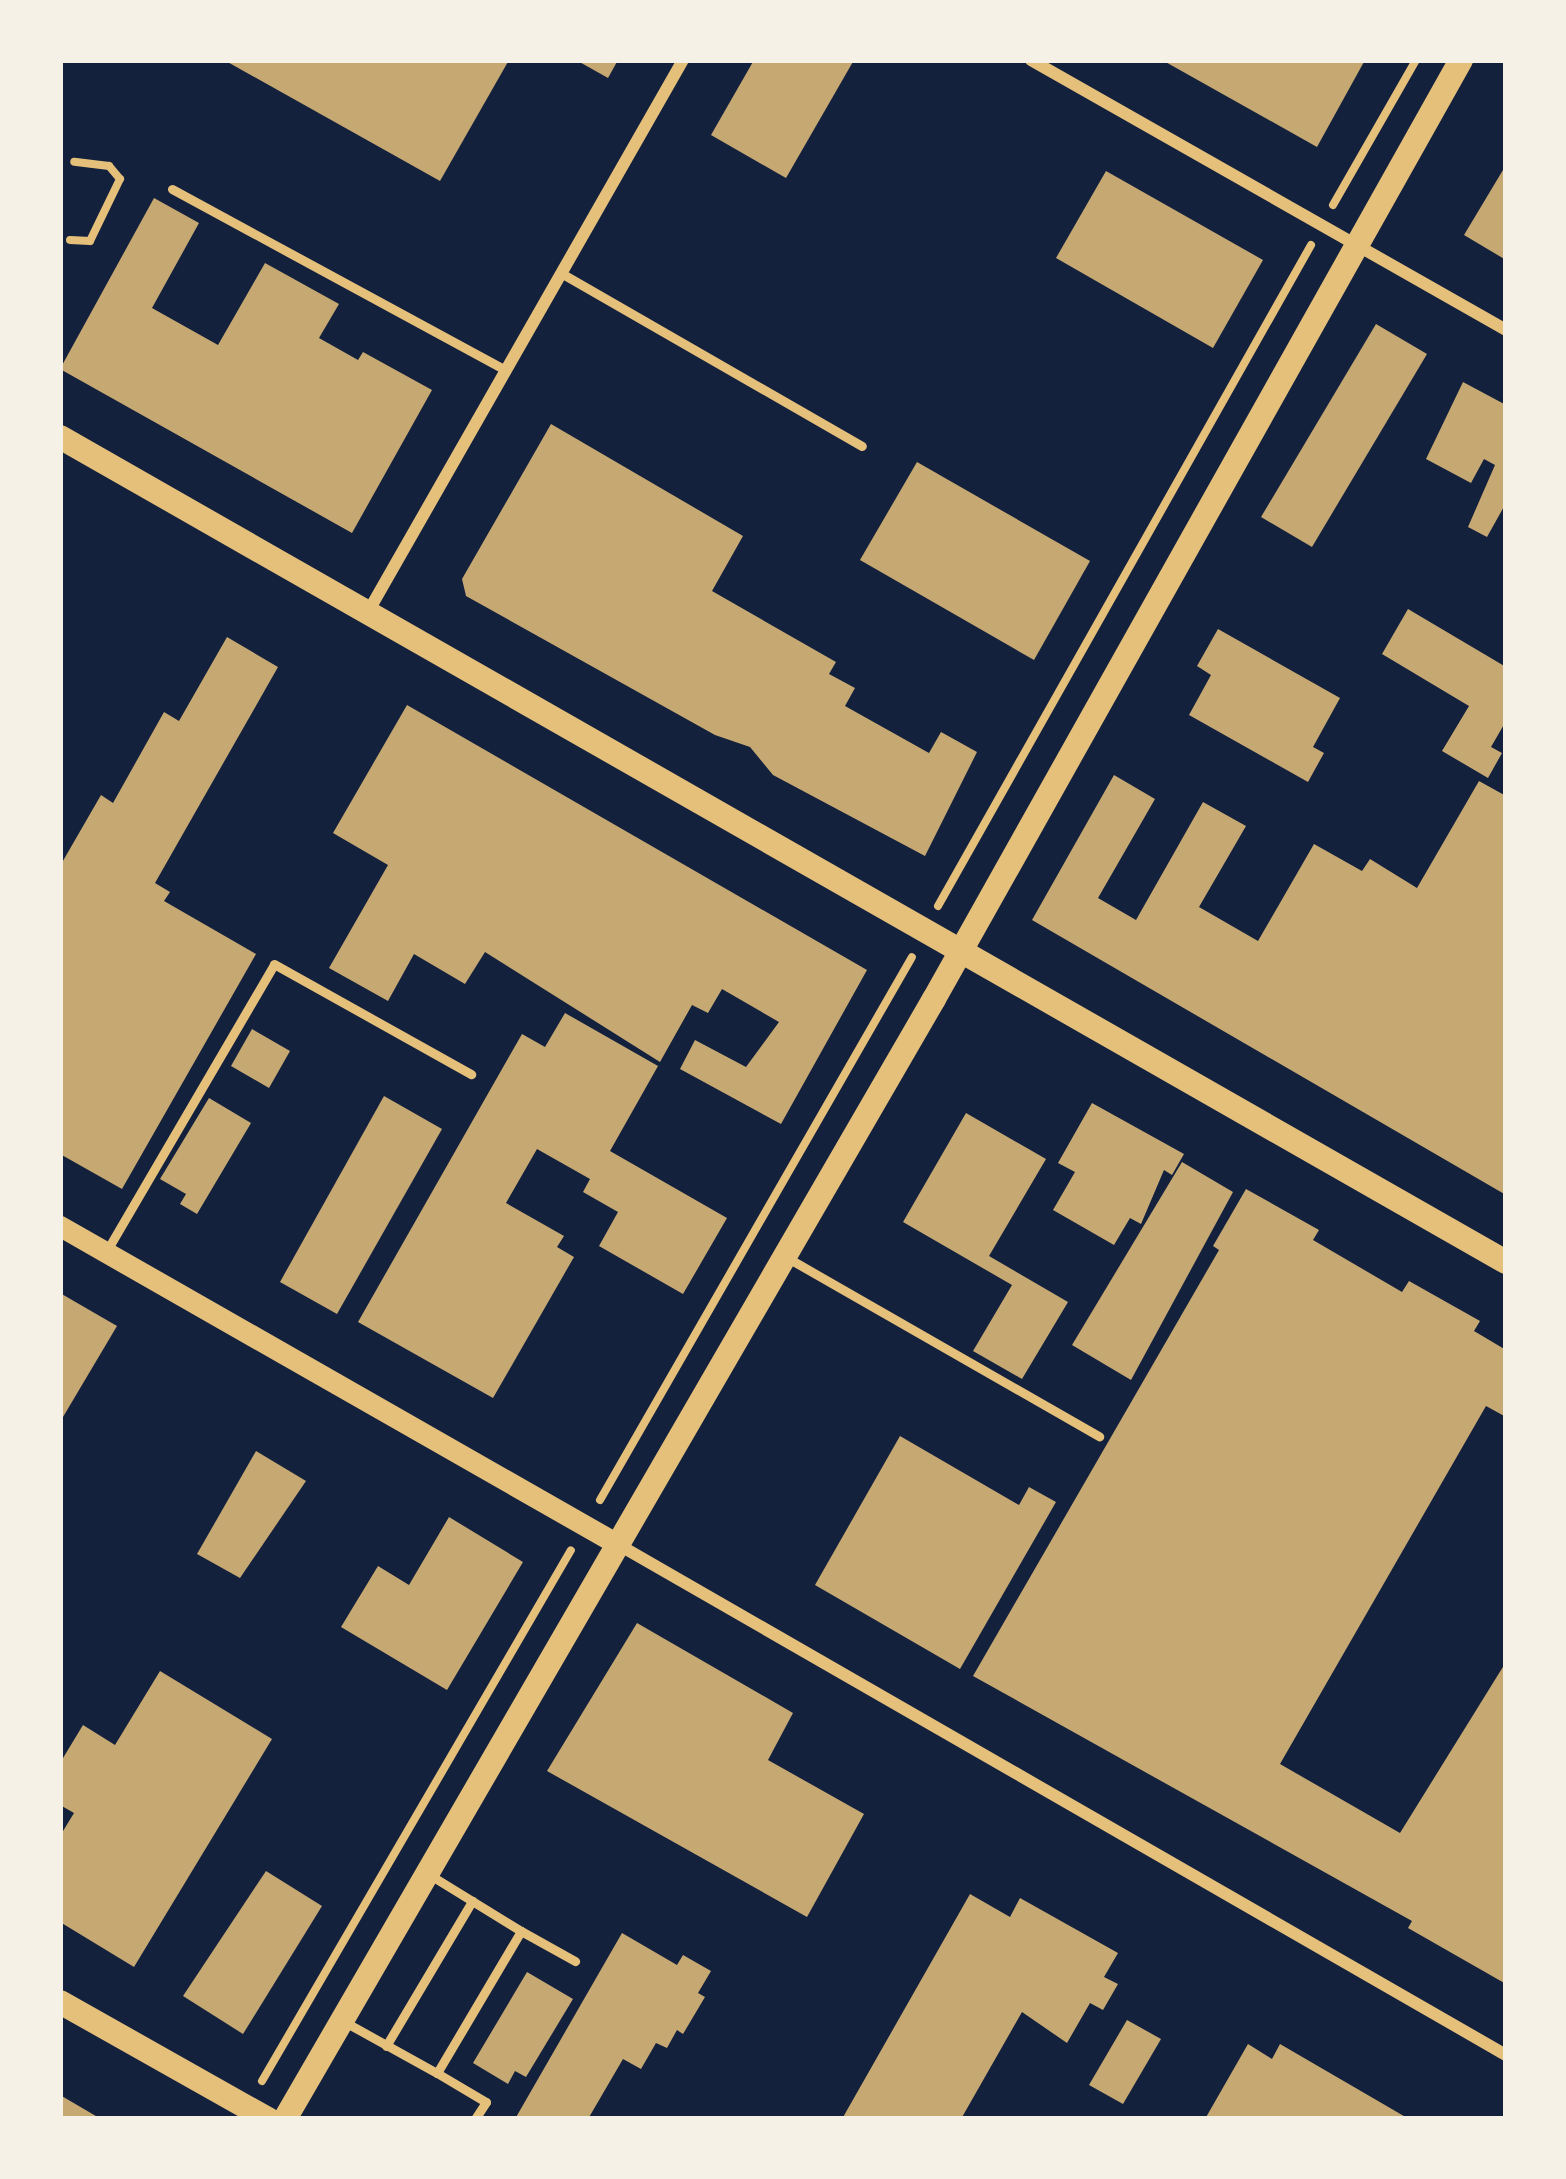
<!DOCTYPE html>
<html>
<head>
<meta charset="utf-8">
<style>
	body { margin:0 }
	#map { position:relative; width:1566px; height:2179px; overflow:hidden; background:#14213d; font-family:"Source Sans 3",sans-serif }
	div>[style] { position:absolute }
	.building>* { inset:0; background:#c6a872 }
	.path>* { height:8px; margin:-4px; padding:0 4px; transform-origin:4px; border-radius:4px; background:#e5c07b }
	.service>* { height:9px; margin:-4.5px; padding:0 4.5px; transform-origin:4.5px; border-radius:4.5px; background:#e5c07b }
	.minor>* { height:12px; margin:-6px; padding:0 6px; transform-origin:6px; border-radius:6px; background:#e5c07b }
	.tertiary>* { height:21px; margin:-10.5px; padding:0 10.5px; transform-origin:10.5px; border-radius:10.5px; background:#e5c07b }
	.secondary>* { height:24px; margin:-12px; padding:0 12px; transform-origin:12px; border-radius:12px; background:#e5c07b }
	span { translate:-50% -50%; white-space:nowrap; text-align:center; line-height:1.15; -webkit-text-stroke:9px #f6f1e7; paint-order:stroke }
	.frame { position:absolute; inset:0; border:63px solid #f6f1e7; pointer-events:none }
</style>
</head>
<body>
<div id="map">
	<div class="building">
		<div style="clip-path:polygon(224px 60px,509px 60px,440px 181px)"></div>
		<div style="clip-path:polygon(576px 60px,618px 60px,608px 78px)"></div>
		<div style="clip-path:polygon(754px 60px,854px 60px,786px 178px,711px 135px)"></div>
		<div style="clip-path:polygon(1162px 60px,1365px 60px,1317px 147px)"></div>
		<div style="clip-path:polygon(1506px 165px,1506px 260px,1464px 235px)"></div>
		<div style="clip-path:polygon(1106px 171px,1263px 260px,1213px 348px,1056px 258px)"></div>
		<div style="clip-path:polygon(154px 198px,199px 223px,152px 308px,218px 345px,265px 263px,339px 304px,319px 338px,358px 360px,363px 352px,432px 390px,352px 533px,60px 369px)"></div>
		<div style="clip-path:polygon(1376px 324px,1427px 354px,1312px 547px,1261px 517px)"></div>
		<div style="clip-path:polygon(1463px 382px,1506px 405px,1506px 503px,1487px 537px,1468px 527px,1495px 465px,1484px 459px,1471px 483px,1426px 459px)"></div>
		<div style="clip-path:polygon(551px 424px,743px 536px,712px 591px,836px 662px,829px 674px,855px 688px,845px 706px,929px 753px,941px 732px,977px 752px,925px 856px,773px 775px,750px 747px,715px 735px,466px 596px,462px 579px)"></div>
		<div style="clip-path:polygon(917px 462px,1090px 561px,1034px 660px,860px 560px)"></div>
		<div style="clip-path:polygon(1408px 609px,1506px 667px,1506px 721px,1491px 747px,1502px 753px,1488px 778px,1442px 751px,1469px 706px,1382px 654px)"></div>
		<div style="clip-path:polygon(1218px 629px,1340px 698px,1313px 747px,1324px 753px,1308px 782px,1189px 715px,1211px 675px,1197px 666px)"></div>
		<div style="clip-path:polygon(227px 637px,278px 667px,155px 883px,170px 892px,164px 901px,256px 954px,122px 1189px,60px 1154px,60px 866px,101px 795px,113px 803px,164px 712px,179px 721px)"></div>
		<div style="clip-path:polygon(407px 705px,867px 970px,781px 1124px,680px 1069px,695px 1040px,746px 1067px,779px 1022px,722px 989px,708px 1013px,692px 1005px,660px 1062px,485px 952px,465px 984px,414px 954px,388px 1001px,329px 968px,388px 865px,333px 833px)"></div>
		<div style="clip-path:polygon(1114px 775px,1155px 799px,1098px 898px,1136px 920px,1203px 802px,1246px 826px,1199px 907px,1258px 941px,1314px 844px,1362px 871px,1370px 859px,1417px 888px,1479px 781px,1506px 796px,1506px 1195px,1032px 920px)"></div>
		<div style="clip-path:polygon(565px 1013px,658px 1066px,610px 1151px,727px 1218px,683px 1294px,599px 1246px,618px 1212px,583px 1192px,590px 1179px,537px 1149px,506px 1203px,564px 1236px,557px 1247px,574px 1257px,493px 1398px,358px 1322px,522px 1034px,545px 1047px)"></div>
		<div style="clip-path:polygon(252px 1029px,290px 1051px,269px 1088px,231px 1066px)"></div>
		<div style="clip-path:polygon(384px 1096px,442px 1129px,337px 1314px,280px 1282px)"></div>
		<div style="clip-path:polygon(209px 1098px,251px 1123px,197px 1214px,180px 1204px,186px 1194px,160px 1179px)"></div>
		<div style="clip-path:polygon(1092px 1103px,1184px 1154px,1172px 1175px,1164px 1170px,1141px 1224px,1130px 1218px,1114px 1245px,1053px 1210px,1075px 1172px,1058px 1163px)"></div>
		<div style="clip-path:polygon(966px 1113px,1046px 1159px,989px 1256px,1068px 1302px,1022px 1379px,973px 1351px,1012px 1285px,903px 1222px)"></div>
		<div style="clip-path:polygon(1182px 1162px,1233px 1192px,1131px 1380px,1072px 1345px)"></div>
		<div style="clip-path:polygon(1246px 1189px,1319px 1230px,1313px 1240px,1402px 1292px,1409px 1281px,1480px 1321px,1474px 1331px,1506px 1350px,1506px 1417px,1486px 1406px,1280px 1764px,1400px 1833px,1506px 1662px,1506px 1984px,1408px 1928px,1412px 1921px,973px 1676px,1219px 1250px,1213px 1246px)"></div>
		<div style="clip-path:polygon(60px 1293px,117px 1326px,60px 1422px)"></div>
		<div style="clip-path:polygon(900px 1436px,1019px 1505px,1029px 1487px,1056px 1502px,960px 1669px,815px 1585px)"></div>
		<div style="clip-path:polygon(256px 1451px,306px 1481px,240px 1578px,197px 1554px)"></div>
		<div style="clip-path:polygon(449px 1517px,523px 1562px,447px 1690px,341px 1627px,378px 1566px,409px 1585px)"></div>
		<div style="clip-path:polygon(637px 1623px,793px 1713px,768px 1760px,864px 1814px,807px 1917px,547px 1771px)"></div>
		<div style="clip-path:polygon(160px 1671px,272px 1739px,134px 1967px,60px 1922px,60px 1836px,74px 1813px,60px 1805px,60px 1763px,83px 1725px,115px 1745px)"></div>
		<div style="clip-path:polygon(266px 1871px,322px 1906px,243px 2034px,183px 1996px)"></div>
		<div style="clip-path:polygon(970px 1894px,1010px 1917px,1020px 1898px,1118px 1953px,1104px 1977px,1118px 1984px,1103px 2010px,1090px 2003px,1067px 2043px,1022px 2012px,961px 2119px,842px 2119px)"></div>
		<div style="clip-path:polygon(622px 1933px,677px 1965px,683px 1955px,711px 1971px,698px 1993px,705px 1997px,683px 2034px,677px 2030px,667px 2048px,656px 2043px,641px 2069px,623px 2059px,588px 2119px,515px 2119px)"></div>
		<div style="clip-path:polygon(527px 1972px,573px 1999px,526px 2077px,515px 2071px,508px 2084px,473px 2063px)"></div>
		<div style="clip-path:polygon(1127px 2020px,1161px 2039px,1123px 2104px,1089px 2085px)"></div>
		<div style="clip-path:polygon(1248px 2044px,1272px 2059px,1280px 2044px,1409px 2119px,1205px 2119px)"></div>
		<div style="clip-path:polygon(60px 2095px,101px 2119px,60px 2119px)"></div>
	</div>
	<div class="path">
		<div style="left:1333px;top:205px;width:167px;rotate:-60.2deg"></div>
		<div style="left:70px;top:240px;width:20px;rotate:3deg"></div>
		<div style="left:90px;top:241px;width:69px;rotate:-64.2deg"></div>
		<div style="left:120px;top:179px;width:17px;rotate:-130deg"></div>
		<div style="left:109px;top:166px;width:35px;rotate:-173deg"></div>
		<div style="left:938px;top:906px;width:759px;rotate:-60.56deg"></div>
		<div style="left:600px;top:1500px;width:626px;rotate:-60.12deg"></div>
		<div style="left:262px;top:2081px;width:614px;rotate:-59.8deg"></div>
	</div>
	<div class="service">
		<div style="left:172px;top:189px;width:380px;rotate:28.5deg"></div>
		<div style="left:561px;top:273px;width:347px;rotate:29.9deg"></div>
		<div style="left:106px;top:1252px;width:333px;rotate:-59.7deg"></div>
		<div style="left:274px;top:964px;width:226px;rotate:29.2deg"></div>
		<div style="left:786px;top:1257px;width:361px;rotate:29.8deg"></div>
		<div style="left:430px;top:1875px;width:107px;rotate:31.6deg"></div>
		<div style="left:521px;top:1931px;width:165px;rotate:120.6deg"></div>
		<div style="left:437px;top:2073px;width:57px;rotate:30.6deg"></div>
		<div style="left:486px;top:2102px;width:20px;rotate:123deg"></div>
		<div style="left:521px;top:1931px;width:62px;rotate:29.1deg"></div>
		<div style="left:343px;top:2021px;width:107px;rotate:29deg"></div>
		<div style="left:386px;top:2046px;width:169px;rotate:-59.3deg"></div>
	</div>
	<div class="minor">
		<div style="left:1031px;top:60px;width:546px;rotate:29.61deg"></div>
		<div style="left:368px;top:612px;width:636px;rotate:-60.29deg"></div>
		<div style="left:619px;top:1545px;width:1023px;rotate:29.9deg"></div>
	</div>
	<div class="tertiary">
		<div style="left:60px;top:1226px;width:644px;rotate:29.71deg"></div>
	</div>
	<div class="secondary">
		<div style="left:60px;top:437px;width:1665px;rotate:29.71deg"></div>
		<div style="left:60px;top:2002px;width:239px;rotate:29.4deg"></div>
		<div style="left:285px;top:2119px;width:1294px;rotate:-59.91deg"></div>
		<div style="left:934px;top:999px;width:1077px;rotate:-60.7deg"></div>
	</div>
	<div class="frame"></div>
</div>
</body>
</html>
